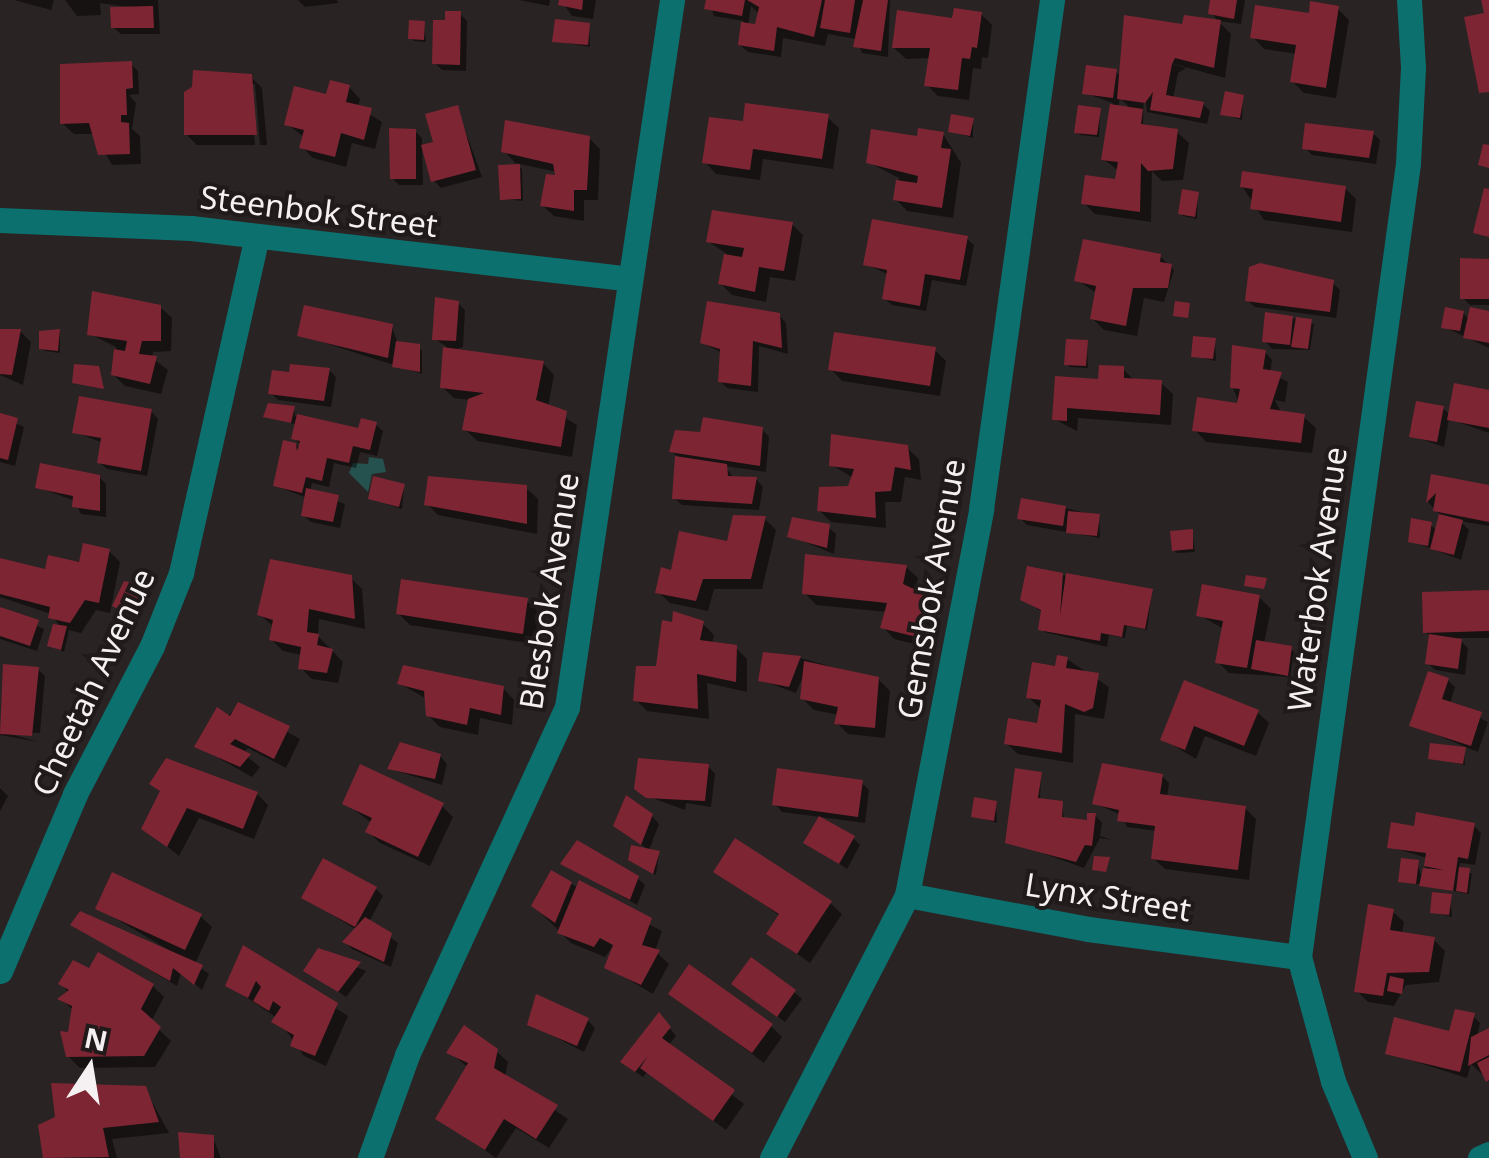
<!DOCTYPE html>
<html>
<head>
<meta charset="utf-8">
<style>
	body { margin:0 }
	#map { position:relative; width:1489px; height:1158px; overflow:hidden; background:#2a2323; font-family:"Noto Sans",sans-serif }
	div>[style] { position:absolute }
	.water>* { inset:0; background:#25514f }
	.shadow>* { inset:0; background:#0007 }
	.building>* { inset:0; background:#7e2533 }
	.minor>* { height:25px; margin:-12.5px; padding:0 12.5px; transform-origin:12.5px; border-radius:12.5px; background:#0c706e }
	span { translate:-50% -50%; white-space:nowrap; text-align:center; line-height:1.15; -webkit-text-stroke:8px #201a1a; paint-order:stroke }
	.street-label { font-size:32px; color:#f5f0f1 }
	.north { position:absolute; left:40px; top:1018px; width:100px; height:100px; -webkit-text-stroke:8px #201a1a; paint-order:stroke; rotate:12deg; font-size:28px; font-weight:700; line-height:40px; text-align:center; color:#f5f0f1 }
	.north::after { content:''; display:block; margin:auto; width:35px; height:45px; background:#f5f0f1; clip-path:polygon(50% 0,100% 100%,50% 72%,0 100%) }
</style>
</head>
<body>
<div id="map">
	<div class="water">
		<div style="clip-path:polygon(369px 457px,383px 459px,386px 472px,372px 474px,368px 492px,349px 473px,353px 463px,368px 464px)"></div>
	</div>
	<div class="shadow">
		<div style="clip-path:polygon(14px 0,54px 0,51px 10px)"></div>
		<div style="clip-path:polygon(65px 0,158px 0,160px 34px,121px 34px,113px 27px,127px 7px,100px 3px,101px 15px,77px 16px)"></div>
		<div style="clip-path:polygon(298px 0,337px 0,338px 3px,305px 7px)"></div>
		<div style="clip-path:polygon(519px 0,550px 0,549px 6px)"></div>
		<div style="clip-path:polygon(561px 0,623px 0,596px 0,593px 19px,572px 16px)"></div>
		<div style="clip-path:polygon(evenodd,709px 0,890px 0,888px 57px,862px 53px,856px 39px,828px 34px,825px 46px,783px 38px,781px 57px,748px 52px,740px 45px,744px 21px,714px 16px,709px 0,751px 6px,760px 15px,757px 27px,748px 25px,751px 6px)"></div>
		<div style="clip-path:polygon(evenodd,1213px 0,1245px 0,1241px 24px,1218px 21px,1231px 34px,1225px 78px,1152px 58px,1186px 68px,1178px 73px,1173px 99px,1203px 104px,1210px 111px,1207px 124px,1147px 112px,1144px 85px,1143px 127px,1177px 132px,1189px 143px,1183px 180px,1162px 181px,1152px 171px,1151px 222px,1095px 214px,1084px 203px,1117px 182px,1119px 171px,1103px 159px,1113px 103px,1085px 93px,1115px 71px,1121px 77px,1184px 27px,1220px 23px,1211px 13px,1213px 0,1120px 98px,1131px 109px,1118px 108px,1120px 98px)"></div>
		<div style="clip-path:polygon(1337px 8px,1349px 20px,1336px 98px,1304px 93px,1293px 82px,1297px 54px,1264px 49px,1253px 37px)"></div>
		<div style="clip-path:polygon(460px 14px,467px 21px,466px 71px,442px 70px,435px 63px,447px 23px)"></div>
		<div style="clip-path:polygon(981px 14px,992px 25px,988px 58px,982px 57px,981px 69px,973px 68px,969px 100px,938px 96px,927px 85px,931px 58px,906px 59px,894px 48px)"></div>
		<div style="clip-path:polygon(424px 24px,426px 42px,414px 41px,411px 38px)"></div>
		<div style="clip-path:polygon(589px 26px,590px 47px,555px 41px)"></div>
		<div style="clip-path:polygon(131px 64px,138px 71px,139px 94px,129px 95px,136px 103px,132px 129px,140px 136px,141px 164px,112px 165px,94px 134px,74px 134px,62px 123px)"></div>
		<div style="clip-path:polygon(251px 77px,262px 88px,267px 145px,260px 145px,255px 84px,250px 84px,255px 145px,197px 145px,186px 134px)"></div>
		<div style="clip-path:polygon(349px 87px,360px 99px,358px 107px,382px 122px,375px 149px,352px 143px,346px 167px,313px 158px,302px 147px,304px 137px,287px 124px)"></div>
		<div style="clip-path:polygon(1243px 97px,1242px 120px,1223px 114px)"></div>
		<div style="clip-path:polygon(457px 108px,482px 177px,441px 188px,434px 181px,436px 144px)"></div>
		<div style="clip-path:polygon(1100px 110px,1099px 137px,1080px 135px,1077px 132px)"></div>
		<div style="clip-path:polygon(827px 117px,839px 128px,833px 169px,763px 159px,760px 180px,716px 174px,705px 162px,745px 124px)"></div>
		<div style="clip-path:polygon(973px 120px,973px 138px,950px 131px)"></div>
		<div style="clip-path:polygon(415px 131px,422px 138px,423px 185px,399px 185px,392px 178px)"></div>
		<div style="clip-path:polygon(1373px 133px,1380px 140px,1376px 164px,1312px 155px,1305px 148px)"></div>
		<div style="clip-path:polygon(943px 134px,961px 163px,953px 218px,907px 211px,896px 199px,899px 178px,868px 162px)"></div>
		<div style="clip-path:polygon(589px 138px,600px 149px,598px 200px,584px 200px,584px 221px,554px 216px,542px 205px,557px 172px,515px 163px,522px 169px,523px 201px,502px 199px,519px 167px,504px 151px)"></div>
		<div style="clip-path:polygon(1242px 186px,1345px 188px,1356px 199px,1352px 232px,1264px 220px)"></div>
		<div style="clip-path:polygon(1198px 195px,1197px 219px,1183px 216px,1180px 213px)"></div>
		<div style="clip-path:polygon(792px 224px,803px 235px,795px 281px,770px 277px,766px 302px,732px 295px,720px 283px,727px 254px,709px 242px)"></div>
		<div style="clip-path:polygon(966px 238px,974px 245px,966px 286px,932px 280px,926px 311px,892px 305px,884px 298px,889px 275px,866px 264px)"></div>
		<div style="clip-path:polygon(1160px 256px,1174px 270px,1164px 302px,1144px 298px,1137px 336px,1104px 330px,1093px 319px,1098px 294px,1077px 280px)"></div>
		<div style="clip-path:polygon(1489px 261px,1489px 305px,1470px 305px,1463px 298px)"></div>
		<div style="clip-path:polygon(1252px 269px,1291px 270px,1299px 278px,1333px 283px,1340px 290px,1336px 318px,1255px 307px,1247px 300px)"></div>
		<div style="clip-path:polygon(458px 303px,465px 310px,463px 347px,451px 351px,543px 363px,554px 375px,548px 407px,577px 425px,572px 457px,477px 441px,465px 429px,470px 400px,454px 398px,442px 387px,446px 346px,434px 339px)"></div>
		<div style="clip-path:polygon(160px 307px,172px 318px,171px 351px,153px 352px,152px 358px,168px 370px,161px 394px,125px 386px,113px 374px,116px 347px,90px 334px)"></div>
		<div style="clip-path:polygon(1463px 313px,1470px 320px,1489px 314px,1489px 348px,1444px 327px)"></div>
		<div style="clip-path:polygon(779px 315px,786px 323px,788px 354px,759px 346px,758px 392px,727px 388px,720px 381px,722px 353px,703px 343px)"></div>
		<div style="clip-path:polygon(1292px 318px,1314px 324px,1310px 350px,1272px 349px,1265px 341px)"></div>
		<div style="clip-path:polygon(392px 327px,398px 344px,422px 350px,422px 374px,300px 335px)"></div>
		<div style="clip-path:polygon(20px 331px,31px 342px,23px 385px,0 375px,0 332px)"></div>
		<div style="clip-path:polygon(60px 331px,60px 353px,45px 351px,42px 348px)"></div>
		<div style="clip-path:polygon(1215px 341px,1216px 361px,1193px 356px)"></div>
		<div style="clip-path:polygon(1087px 343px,1088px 368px,1070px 367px,1067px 364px)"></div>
		<div style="clip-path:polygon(934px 349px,946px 361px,940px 396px,842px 381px,831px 369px)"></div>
		<div style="clip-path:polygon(1265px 352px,1272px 360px,1270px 373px,1288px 382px,1285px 402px,1275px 400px,1282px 414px,1304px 417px,1316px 428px,1312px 453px,1206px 442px,1195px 430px,1240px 406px,1233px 388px)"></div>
		<div style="clip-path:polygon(1123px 369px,1135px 381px,1161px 383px,1173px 394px,1171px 425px,1078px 418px,1077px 431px,1054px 419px,1057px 379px,1101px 382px)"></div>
		<div style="clip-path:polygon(329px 370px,336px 377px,331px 407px,278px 400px,271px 393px)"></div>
		<div style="clip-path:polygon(1489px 393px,1489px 433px,1449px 419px,1444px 447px,1412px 436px,1443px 408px,1450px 415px)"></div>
		<div style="clip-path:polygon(294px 408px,295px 416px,360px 431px,375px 424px,383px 431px,377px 456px,360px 452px,356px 468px,334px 463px,329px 487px,312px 483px,310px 492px,345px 504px,340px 528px,311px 522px,303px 515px,307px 498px,276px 486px,285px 443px,303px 447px,294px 438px,297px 425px,266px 416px)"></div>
		<div style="clip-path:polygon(151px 411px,158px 419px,147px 476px,107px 469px,99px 462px,103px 443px,75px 432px)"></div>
		<div style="clip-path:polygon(0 416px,24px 427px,15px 466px,0 462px)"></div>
		<div style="clip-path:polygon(762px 429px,769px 437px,766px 472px,725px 466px,734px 479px,756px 479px,763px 487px,759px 510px,682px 505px,674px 498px,678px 457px,672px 452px,702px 435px)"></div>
		<div style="clip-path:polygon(907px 448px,919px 459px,921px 480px,905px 477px,901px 502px,885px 502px,886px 528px,831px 522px,819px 510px,850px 489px,853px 478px,832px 465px)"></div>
		<div style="clip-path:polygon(99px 477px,106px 484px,106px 517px,81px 514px,75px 501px,37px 487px)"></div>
		<div style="clip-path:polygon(1433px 477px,1489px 487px,1489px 526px,1460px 521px,1469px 530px,1461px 560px,1411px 541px,1430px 524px,1437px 531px,1441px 516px,1428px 502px)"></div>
		<div style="clip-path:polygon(404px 486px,402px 509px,370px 498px)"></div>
		<div style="clip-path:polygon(526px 488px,538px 499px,537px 534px,438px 515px,427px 504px)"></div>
		<div style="clip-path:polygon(1065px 508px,1099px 516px,1100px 538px,1027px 525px,1020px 518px)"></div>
		<div style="clip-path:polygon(765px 519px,776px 530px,762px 589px,714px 589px,708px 611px,670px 603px,658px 592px,673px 574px)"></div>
		<div style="clip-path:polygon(828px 527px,836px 534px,834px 554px,790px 536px)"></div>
		<div style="clip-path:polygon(1192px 531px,1195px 552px,1177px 553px,1174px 550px)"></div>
		<div style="clip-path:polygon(109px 551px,120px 562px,110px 613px,96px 610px,81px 633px,69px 630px,64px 652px,50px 645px,61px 628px,51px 614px,0 597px,0 566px,46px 572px)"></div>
		<div style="clip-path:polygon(906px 567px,918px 578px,915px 592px,935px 608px,931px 648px,894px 639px,883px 627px,887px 612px,816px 605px,805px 593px)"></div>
		<div style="clip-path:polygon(1062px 575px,1152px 591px,1147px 630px,1127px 626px,1125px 638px,1109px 635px,1107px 647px,1044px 632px,1044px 613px,1023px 600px)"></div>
		<div style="clip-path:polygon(350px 577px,362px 589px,365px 629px,319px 619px,318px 636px,343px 662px,338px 683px,312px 679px,301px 668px,302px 655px,283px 651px,272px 640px,274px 627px,260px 615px)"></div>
		<div style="clip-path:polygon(146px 588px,139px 618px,118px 608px)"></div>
		<div style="clip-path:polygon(1489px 593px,1489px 638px,1458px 638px,1468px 648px,1465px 675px,1435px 670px,1428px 663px,1431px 638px,1426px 632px)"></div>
		<div style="clip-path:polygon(1259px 597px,1271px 609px,1264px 644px,1294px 651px,1290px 677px,1229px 673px,1218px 662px,1224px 629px,1199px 615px)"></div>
		<div style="clip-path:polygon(527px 601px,539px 612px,534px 644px,410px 625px,398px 613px)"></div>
		<div style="clip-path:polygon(0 610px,44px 629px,37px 651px,0 639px)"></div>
		<div style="clip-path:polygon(703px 624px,714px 635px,712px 644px,736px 648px,747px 659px,747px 692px,707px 683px,709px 719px,647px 711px,636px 700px)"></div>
		<div style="clip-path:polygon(800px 658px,878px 679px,890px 691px,885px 738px,848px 734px,837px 723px,839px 715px,814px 710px,802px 698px,803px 676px,796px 693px,760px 680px)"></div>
		<div style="clip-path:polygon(1067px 659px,1109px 687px,1104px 719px,1075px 714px,1073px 763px,1018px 754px,1006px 743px,1039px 726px,1040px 708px,1028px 697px)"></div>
		<div style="clip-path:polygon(6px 667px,38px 669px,45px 676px,40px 733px,3px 732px,39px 742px,0 735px)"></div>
		<div style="clip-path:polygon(1448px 680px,1455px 687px,1450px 704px,1488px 722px,1478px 752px,1412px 725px)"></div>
		<div style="clip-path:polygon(1185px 683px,1257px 712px,1269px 723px,1256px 756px,1205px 736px,1196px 759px,1163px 739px)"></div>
		<div style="clip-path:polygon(400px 684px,503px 688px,514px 700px,512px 725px,480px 718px,478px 735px,440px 727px,428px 715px,427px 699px)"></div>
		<div style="clip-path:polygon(239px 705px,300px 739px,286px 768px,248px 748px,243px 753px,260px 767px,252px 777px,197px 746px)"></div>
		<div style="clip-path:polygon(1464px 749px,1465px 765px,1431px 758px)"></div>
		<div style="clip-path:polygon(440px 756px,447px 764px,442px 785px,390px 769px)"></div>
		<div style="clip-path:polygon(708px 766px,715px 774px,711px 807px,686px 803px,685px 810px,644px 795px)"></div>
		<div style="clip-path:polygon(1041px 775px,1040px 801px,1062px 803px,1064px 820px,1089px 823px,1095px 815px,1102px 823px,1100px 836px,1112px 840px,1100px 838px,1084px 868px,1008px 841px)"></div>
		<div style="clip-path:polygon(1162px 776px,1169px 783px,1167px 797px,1245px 808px,1256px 819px,1249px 880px,1165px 869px,1153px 858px,1157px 831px,1127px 827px,1121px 815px,1094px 803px)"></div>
		<div style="clip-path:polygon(862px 783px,869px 790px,865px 823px,782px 812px,775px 804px)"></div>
		<div style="clip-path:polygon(152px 784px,257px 794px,268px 805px,254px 839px,199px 818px,179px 856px,144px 828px,162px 793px)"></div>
		<div style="clip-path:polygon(0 788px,8px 796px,0 811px)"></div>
		<div style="clip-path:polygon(345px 803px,442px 806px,453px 817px,430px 866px,380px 843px,368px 832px,372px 823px)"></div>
		<div style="clip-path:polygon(996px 803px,997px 823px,974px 816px)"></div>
		<div style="clip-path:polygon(652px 816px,659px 824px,649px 850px,624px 833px)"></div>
		<div style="clip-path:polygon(1474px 826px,1481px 833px,1475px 865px,1460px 863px,1458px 875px,1472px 873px,1469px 894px,1401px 881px,1417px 862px,1423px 881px,1427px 858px,1390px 847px,1417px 829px)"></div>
		<div style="clip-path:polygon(853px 838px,860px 845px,847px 869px,806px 842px)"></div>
		<div style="clip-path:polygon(659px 853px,656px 875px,634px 862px)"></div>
		<div style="clip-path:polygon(563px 863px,637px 878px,645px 885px,637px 905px)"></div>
		<div style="clip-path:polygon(716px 871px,830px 903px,842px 914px,810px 963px,769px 934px,780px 916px)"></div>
		<div style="clip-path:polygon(571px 884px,662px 931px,655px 951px,669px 964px,653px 994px,607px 967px,613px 946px,605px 957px,571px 943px,534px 906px)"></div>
		<div style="clip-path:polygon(376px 889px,383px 896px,369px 922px,398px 943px,391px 967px,352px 949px,345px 942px,357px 930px,304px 898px)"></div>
		<div style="clip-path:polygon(1450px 897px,1452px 917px,1432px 912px)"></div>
		<div style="clip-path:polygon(98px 908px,200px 916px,212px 927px,195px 964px,209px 974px,202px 990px,181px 973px,177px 986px,73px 925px,187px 961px)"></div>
		<div style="clip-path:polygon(1392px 911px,1404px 922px,1402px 934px,1433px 939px,1445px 951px,1439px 982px,1406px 985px,1394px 1006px,1368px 1002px,1357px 991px)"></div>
		<div style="clip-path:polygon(244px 949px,348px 1016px,326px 1066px,304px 1056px,277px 1018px,228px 985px)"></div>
		<div style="clip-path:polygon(319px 951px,366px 971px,346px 997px,306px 970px)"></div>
		<div style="clip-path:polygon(90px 971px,153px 986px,164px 997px,151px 1022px,171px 1041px,155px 1067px,80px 1068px,68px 1056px,72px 1009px,61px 999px,69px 993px,61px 984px)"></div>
		<div style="clip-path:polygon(742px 991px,794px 992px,802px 999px,785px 1022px)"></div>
		<div style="clip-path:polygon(671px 993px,771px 1026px,782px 1037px,764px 1063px)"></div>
		<div style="clip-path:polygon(1473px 1016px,1480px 1023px,1477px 1037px,1489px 1030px,1489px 1081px,1471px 1064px,1467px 1078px,1388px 1053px,1451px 1034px)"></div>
		<div style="clip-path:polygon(588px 1021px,595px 1028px,584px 1052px,530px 1024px)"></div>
		<div style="clip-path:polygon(666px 1023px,676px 1036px,668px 1046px,744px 1104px,726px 1130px,647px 1072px,643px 1077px,631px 1069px)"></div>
		<div style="clip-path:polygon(496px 1051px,508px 1062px,505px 1077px,568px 1119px,549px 1148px,516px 1128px,496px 1158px,439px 1118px,469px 1068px,449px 1052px)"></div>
		<div style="clip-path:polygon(145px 1089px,169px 1133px,112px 1139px,117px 1158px,45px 1158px)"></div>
		<div style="clip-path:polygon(213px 1138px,221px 1158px,183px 1158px)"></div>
	</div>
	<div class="building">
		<div style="clip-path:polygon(559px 0,583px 0,582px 10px,558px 5px)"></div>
		<div style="clip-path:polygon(706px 0,745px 0,742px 16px,704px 9px)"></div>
		<div style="clip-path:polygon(747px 0,822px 0,814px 37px,777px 27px,774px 51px,738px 45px,741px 22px,755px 24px,759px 7px)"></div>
		<div style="clip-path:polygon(825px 0,855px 0,850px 33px,820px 28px)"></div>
		<div style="clip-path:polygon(863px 0,888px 0,881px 51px,853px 47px)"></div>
		<div style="clip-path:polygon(1210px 0,1237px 0,1234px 19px,1208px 14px)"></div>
		<div style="clip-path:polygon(1481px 0,1489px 0,1489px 92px,1479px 93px,1464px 17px,1484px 13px)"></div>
		<div style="clip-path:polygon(1310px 1px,1339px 6px,1326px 88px,1290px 82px,1296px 45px,1250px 38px,1255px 5px,1309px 13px)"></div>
		<div style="clip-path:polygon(153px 6px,154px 28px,111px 28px,110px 7px)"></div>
		<div style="clip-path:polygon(954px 8px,982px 12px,977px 48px,972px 47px,970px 59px,962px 58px,958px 90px,924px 86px,930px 48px,892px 48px,897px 10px,952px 18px)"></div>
		<div style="clip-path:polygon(445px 11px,461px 11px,460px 65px,432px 64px,433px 20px,445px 20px)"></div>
		<div style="clip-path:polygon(1124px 15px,1182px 24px,1184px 15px,1221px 20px,1214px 68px,1175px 58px,1172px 64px,1166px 95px,1204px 102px,1200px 118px,1150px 110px,1153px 92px,1145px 103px,1117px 99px)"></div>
		<div style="clip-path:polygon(555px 19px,590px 23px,588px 45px,552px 42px)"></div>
		<div style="clip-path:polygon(409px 20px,425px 21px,424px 40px,408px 39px)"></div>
		<div style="clip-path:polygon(132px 61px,133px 88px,126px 89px,127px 115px,121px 115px,121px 122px,129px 123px,130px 154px,98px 155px,89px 123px,60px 124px,60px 64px)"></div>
		<div style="clip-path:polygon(1086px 65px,1117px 69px,1113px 98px,1082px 94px)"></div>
		<div style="clip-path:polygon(193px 70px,252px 74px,257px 135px,184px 135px,184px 92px,192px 87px)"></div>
		<div style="clip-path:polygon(330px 80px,350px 85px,346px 102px,372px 108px,364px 140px,341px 133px,335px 157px,299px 148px,304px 130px,284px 125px,294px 86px,326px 94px)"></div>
		<div style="clip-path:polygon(1225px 91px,1244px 95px,1240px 118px,1220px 115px)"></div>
		<div style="clip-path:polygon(745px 103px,829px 114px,822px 159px,753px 149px,750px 170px,702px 163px,709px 117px,743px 121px)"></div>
		<div style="clip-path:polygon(1110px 104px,1143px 109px,1141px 124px,1178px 129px,1173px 169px,1148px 171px,1141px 163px,1140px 212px,1081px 204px,1085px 175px,1115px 179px,1118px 162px,1101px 160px)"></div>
		<div style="clip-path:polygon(458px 105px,476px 170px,431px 182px,421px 145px,433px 142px,425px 114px)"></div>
		<div style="clip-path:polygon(1078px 105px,1101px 108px,1097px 135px,1074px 133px)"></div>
		<div style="clip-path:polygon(951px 114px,974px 118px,970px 136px,948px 132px)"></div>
		<div style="clip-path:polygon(505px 120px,590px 136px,587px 190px,574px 190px,574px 211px,540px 206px,546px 174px,555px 175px,553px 164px,501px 152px)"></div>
		<div style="clip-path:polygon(1305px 123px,1374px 131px,1369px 158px,1302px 149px)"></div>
		<div style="clip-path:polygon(389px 128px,416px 129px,416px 179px,390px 179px)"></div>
		<div style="clip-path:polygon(918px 128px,944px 132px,941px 148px,951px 149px,942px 208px,893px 200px,896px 180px,917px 183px,918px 176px,866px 163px,871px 129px,917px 136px)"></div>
		<div style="clip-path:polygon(1483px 144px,1489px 145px,1489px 168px,1478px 165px)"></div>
		<div style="clip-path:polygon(520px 164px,521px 199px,500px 200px,498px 165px)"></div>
		<div style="clip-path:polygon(1242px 171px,1346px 186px,1341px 222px,1250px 209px,1253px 189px,1240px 187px)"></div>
		<div style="clip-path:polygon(1484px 188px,1489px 189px,1489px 237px,1473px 233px)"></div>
		<div style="clip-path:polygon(1182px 189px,1199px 192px,1195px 217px,1178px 214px)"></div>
		<div style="clip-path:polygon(712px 210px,793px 222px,784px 271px,759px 267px,755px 292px,718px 284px,724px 254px,742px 257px,744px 248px,706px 242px)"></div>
		<div style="clip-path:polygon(872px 219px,968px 236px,960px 280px,925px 274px,920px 306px,882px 299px,887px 270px,863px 265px)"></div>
		<div style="clip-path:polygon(1083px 239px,1161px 254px,1160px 262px,1172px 264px,1168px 288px,1133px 288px,1126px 326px,1090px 319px,1096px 286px,1074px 281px)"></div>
		<div style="clip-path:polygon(1460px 258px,1489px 259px,1489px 299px,1460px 299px)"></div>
		<div style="clip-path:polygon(1260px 263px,1334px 280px,1330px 312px,1245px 301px,1249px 267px)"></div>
		<div style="clip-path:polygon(92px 291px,161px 305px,161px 341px,142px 341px,139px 354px,157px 356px,150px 384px,111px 375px,114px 349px,125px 351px,127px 341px,87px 335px)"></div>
		<div style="clip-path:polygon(435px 297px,459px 301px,456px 341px,432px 340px)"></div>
		<div style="clip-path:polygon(707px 301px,780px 313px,782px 348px,753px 341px,751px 386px,718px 382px,720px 349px,700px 343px)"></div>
		<div style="clip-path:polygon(1175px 301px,1190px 303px,1188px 318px,1173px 316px)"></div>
		<div style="clip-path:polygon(304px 305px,393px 324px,388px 358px,297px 336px)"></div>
		<div style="clip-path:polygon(1445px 307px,1464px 311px,1460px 331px,1441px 328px)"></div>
		<div style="clip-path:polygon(1470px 307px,1489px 311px,1489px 343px,1463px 338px)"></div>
		<div style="clip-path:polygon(1265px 312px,1293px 316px,1290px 345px,1262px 342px)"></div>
		<div style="clip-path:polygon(1296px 317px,1312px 319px,1308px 349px,1291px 347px)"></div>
		<div style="clip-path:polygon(0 329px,21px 329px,12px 375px,0 374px)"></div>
		<div style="clip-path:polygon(60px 329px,58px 351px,39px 349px,39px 331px)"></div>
		<div style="clip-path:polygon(834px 332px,936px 347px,930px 386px,828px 370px)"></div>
		<div style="clip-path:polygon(1193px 336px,1216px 338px,1213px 359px,1191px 357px)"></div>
		<div style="clip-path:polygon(1066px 339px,1088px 340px,1086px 366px,1064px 365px)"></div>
		<div style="clip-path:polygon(396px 341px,420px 344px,420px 372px,392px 367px)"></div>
		<div style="clip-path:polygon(1232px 345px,1266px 350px,1263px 369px,1282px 372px,1270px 409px,1305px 414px,1301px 443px,1192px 431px,1197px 397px,1237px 403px,1240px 389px,1230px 388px)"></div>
		<div style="clip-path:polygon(443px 347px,544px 361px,536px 400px,567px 411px,561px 447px,462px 430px,468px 399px,484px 393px,440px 388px)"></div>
		<div style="clip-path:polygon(74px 364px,99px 366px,104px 389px,72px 383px)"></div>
		<div style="clip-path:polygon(290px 364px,330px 368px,324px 401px,268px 394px,272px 370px,289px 372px)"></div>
		<div style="clip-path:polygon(1099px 365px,1124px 366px,1124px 378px,1162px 380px,1160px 415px,1067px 408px,1067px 421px,1052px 420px,1055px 376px,1098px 379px)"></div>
		<div style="clip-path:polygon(1454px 383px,1489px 390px,1489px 428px,1447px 420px)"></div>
		<div style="clip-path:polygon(79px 396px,152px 409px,141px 471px,97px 463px,101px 438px,72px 433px)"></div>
		<div style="clip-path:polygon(1416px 401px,1444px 406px,1437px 442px,1409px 437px)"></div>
		<div style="clip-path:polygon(268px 403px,295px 406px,291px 423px,263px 417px)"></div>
		<div style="clip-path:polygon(0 413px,18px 418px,8px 460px,0 458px)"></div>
		<div style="clip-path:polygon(297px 414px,358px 428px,361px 418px,377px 422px,370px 450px,353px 446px,349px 463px,327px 458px,322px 481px,306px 477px,302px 493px,273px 486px,283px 440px,296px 443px,297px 451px,300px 441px,291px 439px)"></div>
		<div style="clip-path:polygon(703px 417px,763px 427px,760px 466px,669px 452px,675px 430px,700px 432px)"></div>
		<div style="clip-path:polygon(831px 434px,908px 445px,911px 470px,895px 467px,891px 491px,875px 492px,876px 518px,817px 511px,819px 487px,848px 486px,854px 469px,829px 466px)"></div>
		<div style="clip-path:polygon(675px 456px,727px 464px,728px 476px,757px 477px,752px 504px,672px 499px)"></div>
		<div style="clip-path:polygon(40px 463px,100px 475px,100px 511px,72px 507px,73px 496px,35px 488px)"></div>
		<div style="clip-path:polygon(1431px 474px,1489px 485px,1489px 522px,1433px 511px,1436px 493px,1426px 503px)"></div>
		<div style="clip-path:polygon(373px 476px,405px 484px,399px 507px,368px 499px)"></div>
		<div style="clip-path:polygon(428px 476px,527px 485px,527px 524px,424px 505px)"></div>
		<div style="clip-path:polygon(306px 488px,339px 495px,333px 522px,301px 516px)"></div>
		<div style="clip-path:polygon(1021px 498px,1066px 506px,1063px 526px,1017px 519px)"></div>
		<div style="clip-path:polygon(1068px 511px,1100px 514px,1097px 536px,1066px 533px)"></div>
		<div style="clip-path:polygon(1439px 514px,1463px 520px,1454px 555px,1430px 549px)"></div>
		<div style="clip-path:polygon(733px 515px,766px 516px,751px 579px,703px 579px,696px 601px,655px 593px,661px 567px,671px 570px,679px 531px,727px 541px)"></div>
		<div style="clip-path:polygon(792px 517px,830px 524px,827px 548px,787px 537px)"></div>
		<div style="clip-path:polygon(1411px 518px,1432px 522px,1428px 546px,1408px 542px)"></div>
		<div style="clip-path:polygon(1193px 529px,1193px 549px,1172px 551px,1170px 531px)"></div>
		<div style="clip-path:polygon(83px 543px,110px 549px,99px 603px,85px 600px,70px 623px,48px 618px,50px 607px,0 594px,0 558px,45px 569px,48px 555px,79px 562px)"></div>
		<div style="clip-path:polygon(805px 554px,907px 565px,903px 584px,925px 594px,921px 638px,880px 628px,887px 603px,802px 594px)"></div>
		<div style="clip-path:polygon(270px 559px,352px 575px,355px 619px,309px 609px,307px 632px,319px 634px,317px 645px,333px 649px,327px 673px,298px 669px,301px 647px,269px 640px,273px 620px,257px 615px)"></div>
		<div style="clip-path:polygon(1027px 566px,1063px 573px,1060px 616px,1066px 573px,1153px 589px,1145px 629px,1124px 625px,1122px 637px,1101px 633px,1100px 641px,1038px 630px,1041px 610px,1020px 600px)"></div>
		<div style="clip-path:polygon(1246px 575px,1267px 578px,1264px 589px,1244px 586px)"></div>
		<div style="clip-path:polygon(401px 579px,528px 598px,523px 634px,396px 614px)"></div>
		<div style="clip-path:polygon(124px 581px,147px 586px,136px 617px,112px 606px)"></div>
		<div style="clip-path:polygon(1202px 584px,1260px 595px,1247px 668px,1215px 663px,1223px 621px,1196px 616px)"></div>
		<div style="clip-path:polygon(1489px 590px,1489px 631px,1423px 633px,1422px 592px)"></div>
		<div style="clip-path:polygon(0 607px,39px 620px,30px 646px,0 636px)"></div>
		<div style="clip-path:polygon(673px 611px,704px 621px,700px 640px,737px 645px,736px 682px,697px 674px,698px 709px,633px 701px,636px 666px,656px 666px,662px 620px,672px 622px)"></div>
		<div style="clip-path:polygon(53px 624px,67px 626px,61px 650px,47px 646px)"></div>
		<div style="clip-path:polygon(1429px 634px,1462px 639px,1458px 669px,1425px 664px)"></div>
		<div style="clip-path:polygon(1256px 640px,1292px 646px,1288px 676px,1251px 669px)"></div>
		<div style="clip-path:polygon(763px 652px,801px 656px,789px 687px,758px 681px)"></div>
		<div style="clip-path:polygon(1057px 655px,1068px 657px,1066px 668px,1099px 673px,1093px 708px,1084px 712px,1065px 704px,1062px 753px,1004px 744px,1008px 718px,1037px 723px,1041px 700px,1026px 698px,1032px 662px,1055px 666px)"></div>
		<div style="clip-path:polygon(804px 661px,879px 677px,875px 728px,834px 724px,838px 707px,800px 699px)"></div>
		<div style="clip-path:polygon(3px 664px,39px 667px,32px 736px,0 734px)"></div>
		<div style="clip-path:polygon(403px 665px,504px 686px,501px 715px,470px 708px,467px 725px,426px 716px,424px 691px,397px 684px)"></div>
		<div style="clip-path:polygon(1428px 671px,1449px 678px,1442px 699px,1482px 712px,1471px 746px,1409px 726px)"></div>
		<div style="clip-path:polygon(1184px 680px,1259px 710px,1244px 746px,1194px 726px,1185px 750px,1160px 740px)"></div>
		<div style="clip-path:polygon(238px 702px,290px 726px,274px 759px,235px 739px,230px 744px,251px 754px,240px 767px,194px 747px,217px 707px,230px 716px)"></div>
		<div style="clip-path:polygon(400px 742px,441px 754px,435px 779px,387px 769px)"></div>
		<div style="clip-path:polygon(1430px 743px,1466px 747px,1463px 764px,1428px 759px)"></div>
		<div style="clip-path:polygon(166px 758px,258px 792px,243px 829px,187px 808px,167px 847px,141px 829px,160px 791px,149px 784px)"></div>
		<div style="clip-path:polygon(638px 758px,709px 764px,705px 801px,646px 798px,634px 789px)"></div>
		<div style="clip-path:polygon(1102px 763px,1163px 774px,1160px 794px,1246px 806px,1238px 870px,1151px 859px,1155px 826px,1117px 821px,1119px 810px,1092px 804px)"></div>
		<div style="clip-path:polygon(360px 764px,444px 803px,418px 857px,365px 832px,372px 818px,342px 804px)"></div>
		<div style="clip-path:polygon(777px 768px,863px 780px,858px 817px,772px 805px)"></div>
		<div style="clip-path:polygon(1015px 768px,1042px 772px,1038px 798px,1063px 801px,1062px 817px,1087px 820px,1087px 813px,1096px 813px,1092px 846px,1085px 845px,1076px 862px,1005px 843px)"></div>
		<div style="clip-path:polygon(626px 795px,653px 814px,641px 845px,613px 826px)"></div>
		<div style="clip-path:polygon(974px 797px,997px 801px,994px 821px,971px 817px)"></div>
		<div style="clip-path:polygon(1416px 812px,1475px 823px,1468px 859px,1458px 857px,1453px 891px,1419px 886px,1423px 868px,1444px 870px,1424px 866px,1426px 853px,1387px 848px,1391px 822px,1414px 826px)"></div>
		<div style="clip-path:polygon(819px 816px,855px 836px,839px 864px,803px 843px)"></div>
		<div style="clip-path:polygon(735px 838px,832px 901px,797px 954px,766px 934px,779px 914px,713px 872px)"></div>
		<div style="clip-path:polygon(577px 840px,639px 876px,630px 900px,560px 864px)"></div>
		<div style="clip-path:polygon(631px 845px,660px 851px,653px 874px,628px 860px)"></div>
		<div style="clip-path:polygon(1094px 856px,1110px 857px,1106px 872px,1092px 870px)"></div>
		<div style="clip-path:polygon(323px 858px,377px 887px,355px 927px,301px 898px)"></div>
		<div style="clip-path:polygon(1401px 858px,1419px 860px,1416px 884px,1398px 882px)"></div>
		<div style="clip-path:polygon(1459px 867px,1470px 868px,1467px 893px,1456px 891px)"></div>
		<div style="clip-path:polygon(551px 870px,572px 882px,555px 923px,531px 906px)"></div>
		<div style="clip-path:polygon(112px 872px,202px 914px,185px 950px,95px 909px)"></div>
		<div style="clip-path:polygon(579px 880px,652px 918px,642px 945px,660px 950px,641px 985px,604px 968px,613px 945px,600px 938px,594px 947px,557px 933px)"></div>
		<div style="clip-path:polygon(1432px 892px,1452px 894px,1449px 915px,1430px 913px)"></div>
		<div style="clip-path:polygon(1368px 904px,1394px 909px,1390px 930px,1435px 937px,1429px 972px,1387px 973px,1383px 996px,1354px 992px)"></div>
		<div style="clip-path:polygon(80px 911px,203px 965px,194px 985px,173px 968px,170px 981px,70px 925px)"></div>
		<div style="clip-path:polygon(365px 917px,392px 933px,384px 962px,342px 942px)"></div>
		<div style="clip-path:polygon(243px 945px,338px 1003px,315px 1056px,290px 1046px,294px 1035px,271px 1022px,281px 1007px,273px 1001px,269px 1011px,253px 1001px,261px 987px,256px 981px,248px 998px,225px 986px)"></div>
		<div style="clip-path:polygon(318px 948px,361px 962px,338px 992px,303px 971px)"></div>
		<div style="clip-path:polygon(98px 952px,154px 984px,141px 1009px,161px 1027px,144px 1056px,66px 1057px,60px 1031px,68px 1032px,72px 1006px,57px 999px,69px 990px,58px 984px,73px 960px,89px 968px)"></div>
		<div style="clip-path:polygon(751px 957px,796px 990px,777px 1017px,731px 984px)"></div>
		<div style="clip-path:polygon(689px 964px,773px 1024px,752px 1053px,668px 994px)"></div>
		<div style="clip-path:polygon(1390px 976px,1404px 979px,1402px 994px,1387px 991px)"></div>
		<div style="clip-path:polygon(536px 994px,589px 1018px,577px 1046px,527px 1025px)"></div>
		<div style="clip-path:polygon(1455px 1009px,1475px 1013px,1460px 1072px,1385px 1054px,1394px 1017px,1449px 1031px)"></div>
		<div style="clip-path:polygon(659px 1012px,671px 1027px,662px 1038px,735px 1090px,713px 1121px,640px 1068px,648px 1056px,635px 1072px,620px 1062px)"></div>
		<div style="clip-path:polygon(464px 1025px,498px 1049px,494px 1068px,558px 1105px,536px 1139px,504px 1119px,485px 1150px,435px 1119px,468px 1063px,446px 1053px)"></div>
		<div style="clip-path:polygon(1489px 1028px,1489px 1055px,1468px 1066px,1471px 1037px)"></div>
		<div style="clip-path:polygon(1489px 1057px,1489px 1080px,1486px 1082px,1477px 1063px)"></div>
		<div style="clip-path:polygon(51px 1083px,146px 1086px,159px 1122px,103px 1128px,109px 1157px,43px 1158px,38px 1125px,55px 1117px)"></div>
		<div style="clip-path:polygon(178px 1132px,214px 1135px,214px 1158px,180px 1158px)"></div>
	</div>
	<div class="minor">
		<div style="left:0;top:220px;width:191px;rotate:2.4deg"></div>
		<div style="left:191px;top:228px;width:441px;rotate:6.6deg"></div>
		<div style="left:907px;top:895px;width:184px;rotate:10.6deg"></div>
		<div style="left:1088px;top:929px;width:213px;rotate:7.6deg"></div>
		<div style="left:0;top:971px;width:192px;rotate:-67deg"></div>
		<div style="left:75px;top:794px;width:167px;rotate:-62.5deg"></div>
		<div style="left:152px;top:646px;width:79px;rotate:-68.3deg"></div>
		<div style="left:181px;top:573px;width:345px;rotate:-77.3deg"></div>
		<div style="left:370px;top:1158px;width:109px;rotate:-70.2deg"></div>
		<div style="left:407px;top:1055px;width:383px;rotate:-65.3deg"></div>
		<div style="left:567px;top:707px;width:715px;rotate:-81.55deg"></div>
		<div style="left:772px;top:1158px;width:296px;rotate:-62.8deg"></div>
		<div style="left:907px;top:895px;width:393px;rotate:-79.1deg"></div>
		<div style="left:981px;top:509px;width:514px;rotate:-82.06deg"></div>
		<div style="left:1365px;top:1158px;width:83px;rotate:-112.6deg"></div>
		<div style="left:1333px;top:1081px;width:129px;rotate:-105.3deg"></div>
		<div style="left:1299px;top:957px;width:801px;rotate:-82.18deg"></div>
		<div style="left:1408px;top:163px;width:96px;rotate:-87deg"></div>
		<div style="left:1413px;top:67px;width:67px;rotate:-93.4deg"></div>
		<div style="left:1480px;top:1158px;width:10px;rotate:-24deg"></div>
	</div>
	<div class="street-label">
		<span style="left:319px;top:211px;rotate:7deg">Steenbok Street</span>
		<span style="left:1317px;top:579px;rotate:-82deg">Waterbok Avenue</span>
		<span style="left:931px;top:589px;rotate:-80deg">Gemsbok Avenue</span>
		<span style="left:549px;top:591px;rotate:-81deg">Blesbok Avenue</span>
		<span style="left:93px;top:682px;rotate:-65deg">Cheetah Avenue</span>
		<span style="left:1108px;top:897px;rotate:9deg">Lynx Street</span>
	</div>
	<div class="north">N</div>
</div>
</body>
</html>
